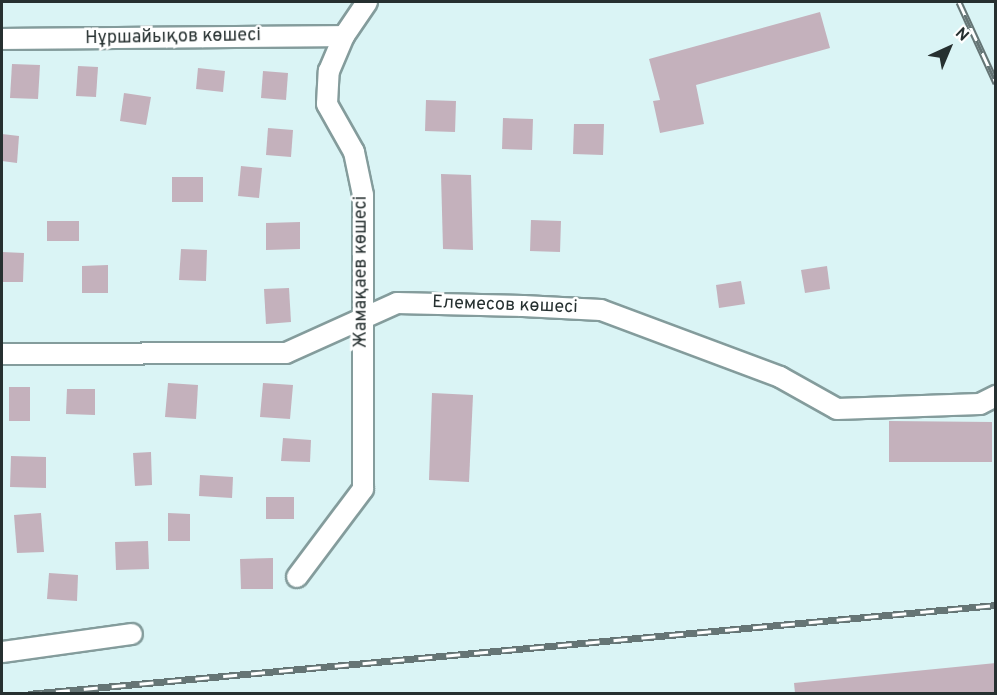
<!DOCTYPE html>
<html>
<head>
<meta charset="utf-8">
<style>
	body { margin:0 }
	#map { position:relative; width:997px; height:695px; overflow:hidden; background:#daf4f5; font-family:Overpass,sans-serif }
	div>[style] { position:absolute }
	.building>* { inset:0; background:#c4b1bc }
	.roads { filter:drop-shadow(2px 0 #849c9c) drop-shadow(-2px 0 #849c9c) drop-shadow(0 2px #849c9c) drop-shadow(0 -2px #849c9c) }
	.minor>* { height:20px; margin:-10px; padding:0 10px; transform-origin:10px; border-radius:10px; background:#fff }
	.rail>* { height:7px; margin-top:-3.5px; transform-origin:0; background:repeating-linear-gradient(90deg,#fff 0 14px,#657575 0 28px); box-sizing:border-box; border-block:2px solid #657575 }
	span { translate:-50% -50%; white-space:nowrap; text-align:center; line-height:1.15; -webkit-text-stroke:5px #fff; paint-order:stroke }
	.street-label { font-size:18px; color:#263030 }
	.frame { position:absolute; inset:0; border:3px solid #263030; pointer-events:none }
	.north { position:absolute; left:919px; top:18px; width:60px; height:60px; -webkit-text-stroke:4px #fff; paint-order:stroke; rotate:44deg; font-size:16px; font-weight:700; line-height:24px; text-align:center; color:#263030 }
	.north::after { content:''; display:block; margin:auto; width:21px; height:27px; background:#263030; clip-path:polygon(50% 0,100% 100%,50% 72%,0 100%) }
</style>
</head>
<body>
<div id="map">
	<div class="building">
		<div style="clip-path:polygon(820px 12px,830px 48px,696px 85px,704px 124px,660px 133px,653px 101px,660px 100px,649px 59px)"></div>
		<div style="clip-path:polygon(12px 64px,40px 65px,38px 99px,10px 98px)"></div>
		<div style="clip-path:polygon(78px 66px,98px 67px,96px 97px,76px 96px)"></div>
		<div style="clip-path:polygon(198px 68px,225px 71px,223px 92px,196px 89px)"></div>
		<div style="clip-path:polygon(263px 71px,288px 73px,286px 100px,261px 98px)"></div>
		<div style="clip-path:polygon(124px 93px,151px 97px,146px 125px,120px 121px)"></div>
		<div style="clip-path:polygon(426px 100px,456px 101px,455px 132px,425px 131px)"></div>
		<div style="clip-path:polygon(503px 118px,533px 119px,532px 150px,502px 149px)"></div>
		<div style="clip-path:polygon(574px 124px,604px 124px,603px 155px,573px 154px)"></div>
		<div style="clip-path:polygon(268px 128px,293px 130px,291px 157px,266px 155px)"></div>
		<div style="clip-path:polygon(2px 134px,19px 136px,17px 163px,2px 161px)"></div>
		<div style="clip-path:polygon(241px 166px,262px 168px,259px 198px,238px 196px)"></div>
		<div style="clip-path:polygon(441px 174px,471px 175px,473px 250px,443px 249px)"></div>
		<div style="clip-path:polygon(172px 177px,203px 177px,203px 202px,172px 202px)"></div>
		<div style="clip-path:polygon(531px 220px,561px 221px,560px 252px,530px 251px)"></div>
		<div style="clip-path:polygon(47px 221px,79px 221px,79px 241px,47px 241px)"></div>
		<div style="clip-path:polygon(300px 222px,300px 249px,266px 250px,266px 223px)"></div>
		<div style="clip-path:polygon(181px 249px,207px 250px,206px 281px,179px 280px)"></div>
		<div style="clip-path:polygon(2px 252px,24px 253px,23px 282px,2px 282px)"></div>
		<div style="clip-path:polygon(108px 265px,108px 293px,82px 293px,82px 266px)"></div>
		<div style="clip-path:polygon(827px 266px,830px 289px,805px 293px,801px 270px)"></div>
		<div style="clip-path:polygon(741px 281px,745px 304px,719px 308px,716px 285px)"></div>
		<div style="clip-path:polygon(289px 288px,291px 322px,266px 324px,264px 289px)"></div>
		<div style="clip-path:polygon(168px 383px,198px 385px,196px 419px,165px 417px)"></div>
		<div style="clip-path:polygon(263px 383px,293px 385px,290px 419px,260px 417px)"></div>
		<div style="clip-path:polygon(9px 387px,30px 387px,30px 421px,9px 421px)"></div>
		<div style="clip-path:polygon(67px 389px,95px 389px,95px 415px,66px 414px)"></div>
		<div style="clip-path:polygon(432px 393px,473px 395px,469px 482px,429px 480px)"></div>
		<div style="clip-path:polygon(889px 421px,992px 422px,992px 462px,889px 462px)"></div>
		<div style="clip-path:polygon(283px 438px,311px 440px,310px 462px,281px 461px)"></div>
		<div style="clip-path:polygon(151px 452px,152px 485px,135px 486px,133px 453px)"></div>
		<div style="clip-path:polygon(11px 456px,46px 457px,46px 488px,10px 487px)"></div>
		<div style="clip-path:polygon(200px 475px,233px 477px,232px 498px,199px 496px)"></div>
		<div style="clip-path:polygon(266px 497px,294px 497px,294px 519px,266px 519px)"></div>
		<div style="clip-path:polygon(41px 513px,44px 552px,17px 553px,14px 515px)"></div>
		<div style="clip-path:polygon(168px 513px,190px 514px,190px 541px,168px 541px)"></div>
		<div style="clip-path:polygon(148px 541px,149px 569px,116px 570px,115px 542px)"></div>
		<div style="clip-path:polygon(273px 558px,273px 589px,241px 589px,240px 559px)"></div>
		<div style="clip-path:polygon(49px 573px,78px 575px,77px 601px,47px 599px)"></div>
		<div style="clip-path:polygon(996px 663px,996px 693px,795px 693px,794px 683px)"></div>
	</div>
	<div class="roads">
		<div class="minor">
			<div style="left:2px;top:39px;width:342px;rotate:-0.5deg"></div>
			<div style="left:2px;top:354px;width:284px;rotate:-0.2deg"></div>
			<div style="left:286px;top:353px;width:122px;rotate:-24.2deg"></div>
			<div style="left:397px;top:303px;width:126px;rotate:1.4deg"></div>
			<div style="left:523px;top:306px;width:78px;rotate:2.9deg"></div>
			<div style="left:601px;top:310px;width:191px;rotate:20.5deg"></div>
			<div style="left:780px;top:377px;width:65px;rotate:29.3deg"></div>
			<div style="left:837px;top:409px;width:143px;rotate:-2deg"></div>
			<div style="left:980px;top:404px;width:18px;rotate:-27deg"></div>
			<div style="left:297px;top:577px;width:110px;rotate:-53.1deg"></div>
			<div style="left:363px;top:489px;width:294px;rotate:-90deg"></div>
			<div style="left:363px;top:195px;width:44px;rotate:-101.8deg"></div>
			<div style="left:354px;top:152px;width:55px;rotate:-119.4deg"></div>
			<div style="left:327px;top:104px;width:33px;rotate:-87deg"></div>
			<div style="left:329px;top:71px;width:38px;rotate:-67deg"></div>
			<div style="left:344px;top:36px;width:41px;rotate:-55.9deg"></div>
			<div style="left:2px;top:652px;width:131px;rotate:-7.9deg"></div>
		</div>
	</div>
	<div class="rail">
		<div style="left:959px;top:2px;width:89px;rotate:65.4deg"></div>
		<div style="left:28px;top:694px;width:972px;rotate:-5.25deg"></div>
	</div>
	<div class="street-label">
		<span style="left:173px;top:38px;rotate:-1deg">Нұршайықов көшесі</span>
		<span style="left:362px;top:272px;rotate:-90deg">Жамақаев көшесі</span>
		<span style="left:505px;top:306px;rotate:2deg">Елемесов көшесі</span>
	</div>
	<div class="frame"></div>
	<div class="north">N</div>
</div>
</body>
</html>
